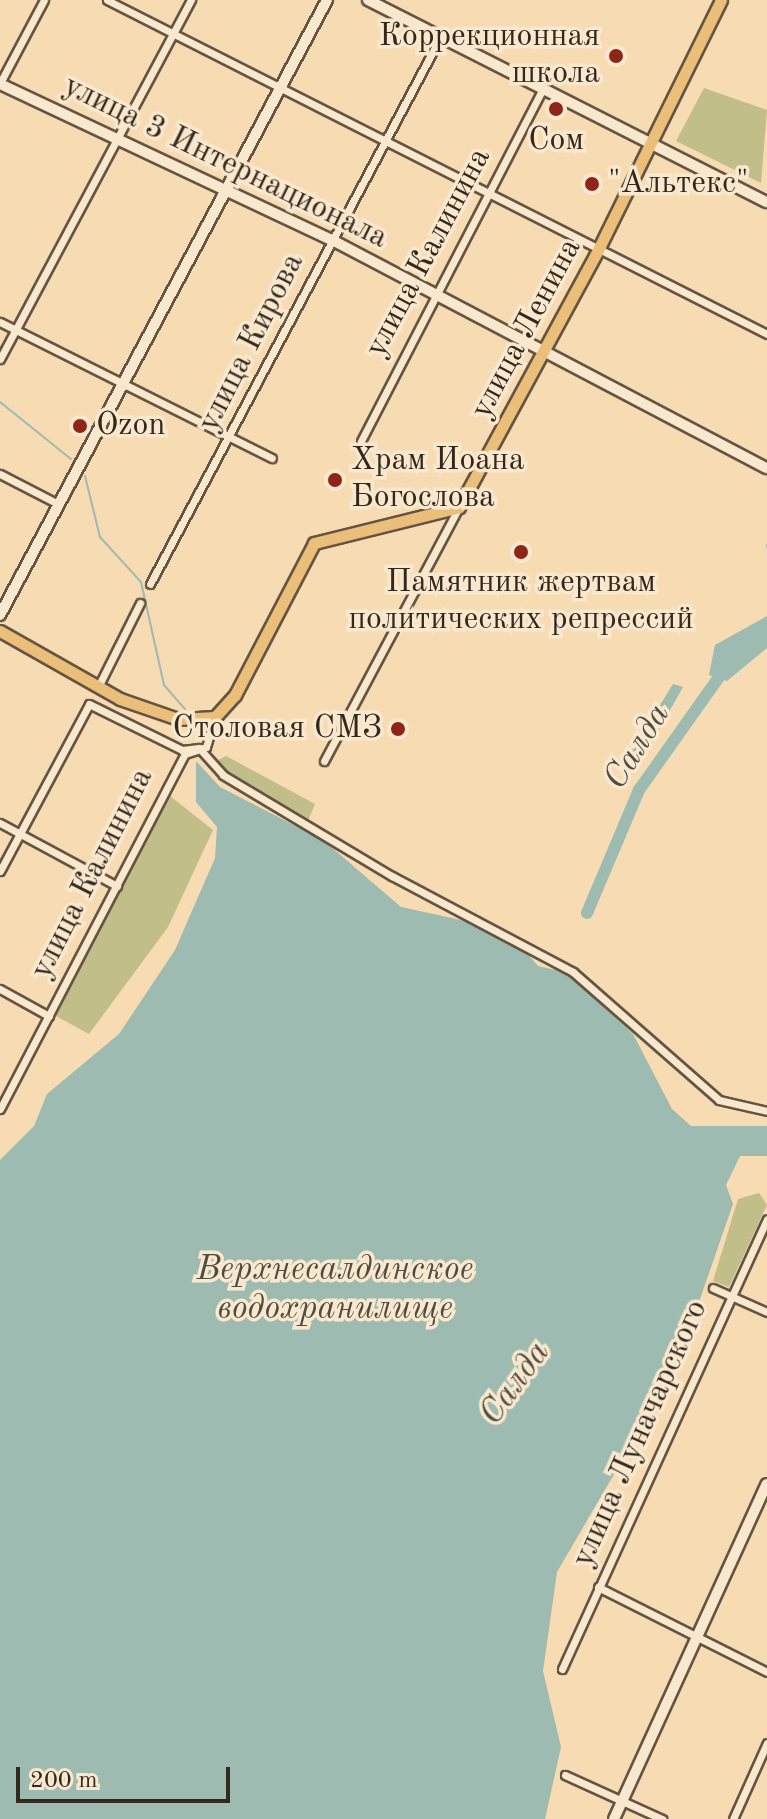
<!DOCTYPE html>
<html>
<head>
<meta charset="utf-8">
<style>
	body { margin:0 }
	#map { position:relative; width:767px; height:1819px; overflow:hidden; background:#f6dbb3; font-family:"Old Standard TT",serif }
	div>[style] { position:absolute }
	.green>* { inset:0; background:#c1be89 }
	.water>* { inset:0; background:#9dbbb0 }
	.stream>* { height:2px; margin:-1px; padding:0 1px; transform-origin:1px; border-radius:1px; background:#9dbbb0 }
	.river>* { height:12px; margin:-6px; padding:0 6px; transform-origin:6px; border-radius:6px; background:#9dbbb0 }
	.roads { filter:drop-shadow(2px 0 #645543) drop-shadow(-2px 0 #645543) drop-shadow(0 2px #645543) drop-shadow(0 -2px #645543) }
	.street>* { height:7px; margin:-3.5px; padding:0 3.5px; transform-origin:3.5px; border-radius:3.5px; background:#f9e8ce }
	.secondary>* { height:10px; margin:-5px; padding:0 5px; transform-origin:5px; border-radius:5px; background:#f9e8ce }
	.primary>* { height:11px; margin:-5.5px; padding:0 5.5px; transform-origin:5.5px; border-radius:5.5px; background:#ebbe7a }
	.dots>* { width:22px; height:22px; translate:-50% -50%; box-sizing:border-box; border:4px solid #f9e8ce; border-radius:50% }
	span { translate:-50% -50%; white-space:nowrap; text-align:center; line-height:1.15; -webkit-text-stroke:7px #f9e8ce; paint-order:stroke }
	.poi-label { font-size:32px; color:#33281e }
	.right { translate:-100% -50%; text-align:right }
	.left { translate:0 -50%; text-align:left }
	.street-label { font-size:32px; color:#33281e }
	.water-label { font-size:34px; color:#4e4d42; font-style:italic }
	.scale { position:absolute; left:16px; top:1767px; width:214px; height:36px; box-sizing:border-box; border:4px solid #33281e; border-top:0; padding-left:10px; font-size:24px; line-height:28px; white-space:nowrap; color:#33281e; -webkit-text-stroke:6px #f9e8ce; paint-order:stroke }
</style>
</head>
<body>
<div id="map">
	<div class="green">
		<div style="clip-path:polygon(704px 88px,767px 110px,761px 183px,676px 141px)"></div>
		<div style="clip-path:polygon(226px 756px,315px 804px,305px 828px,242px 793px,218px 760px)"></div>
		<div style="clip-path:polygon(170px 796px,213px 830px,168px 927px,89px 1034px,56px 1016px)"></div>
		<div style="clip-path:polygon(759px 1193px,767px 1205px,729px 1287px,713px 1281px,738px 1199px)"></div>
	</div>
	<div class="water">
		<div style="clip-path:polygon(767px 616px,767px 648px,727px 681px,709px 675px,715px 645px)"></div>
		<div style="clip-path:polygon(673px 684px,683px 687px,642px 760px,630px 754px)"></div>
		<div style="clip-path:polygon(196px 761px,220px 787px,323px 840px,401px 907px,475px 923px,519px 944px,538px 966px,569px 973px,633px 1034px,672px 1109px,691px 1126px,767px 1126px,767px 1156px,740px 1156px,726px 1185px,733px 1204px,676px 1368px,557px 1572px,543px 1671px,561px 1747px,545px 1819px,0 1819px,0 1160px,34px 1126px,47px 1094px,119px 1034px,175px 950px,215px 858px,217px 827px,196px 802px)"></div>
	</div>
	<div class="stream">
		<div style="left:0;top:402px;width:91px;rotate:38.8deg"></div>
		<div style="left:85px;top:476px;width:63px;rotate:76.2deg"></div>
		<div style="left:100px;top:537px;width:61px;rotate:47.7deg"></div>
		<div style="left:141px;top:582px;width:106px;rotate:77.4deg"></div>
		<div style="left:164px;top:685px;width:32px;rotate:49deg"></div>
		<div style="left:767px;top:545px;width:2px;rotate:90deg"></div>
	</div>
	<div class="river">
		<div style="left:587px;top:913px;width:134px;rotate:-67.1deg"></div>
		<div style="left:639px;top:790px;width:151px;rotate:-54.7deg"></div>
	</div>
	<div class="roads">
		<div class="street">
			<div style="left:107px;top:0;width:740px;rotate:26.84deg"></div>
			<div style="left:0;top:83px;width:94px;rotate:-62.1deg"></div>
			<div style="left:0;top:322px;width:304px;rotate:26.6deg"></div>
			<div style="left:0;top:359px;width:407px;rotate:-62deg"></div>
			<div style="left:361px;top:441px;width:396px;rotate:-62.7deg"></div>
			<div style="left:0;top:474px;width:65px;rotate:27.3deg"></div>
			<div style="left:150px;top:584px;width:618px;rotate:-62.03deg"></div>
			<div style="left:98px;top:687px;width:94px;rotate:-63.4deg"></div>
			<div style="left:324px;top:761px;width:288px;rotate:-62deg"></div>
			<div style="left:0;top:823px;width:133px;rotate:28.3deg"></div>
			<div style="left:0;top:871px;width:189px;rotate:-61.9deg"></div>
			<div style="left:89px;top:704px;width:104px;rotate:26.3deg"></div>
			<div style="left:182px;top:750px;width:17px;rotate:-7deg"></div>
			<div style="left:199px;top:748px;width:36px;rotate:48deg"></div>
			<div style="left:223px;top:775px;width:197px;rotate:30.9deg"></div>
			<div style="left:392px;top:876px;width:205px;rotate:27.9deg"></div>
			<div style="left:573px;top:972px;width:194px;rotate:41.2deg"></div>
			<div style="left:719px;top:1100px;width:49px;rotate:12.9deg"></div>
			<div style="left:0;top:989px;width:56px;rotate:28.9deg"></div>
			<div style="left:0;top:1109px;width:400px;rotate:-62.5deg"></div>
			<div style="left:185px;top:754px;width:22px;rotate:-18deg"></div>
			<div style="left:206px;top:747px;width:31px;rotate:-73deg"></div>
			<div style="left:713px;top:1288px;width:59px;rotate:24deg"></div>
			<div style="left:598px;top:1587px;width:189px;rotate:26.7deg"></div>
			<div style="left:562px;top:1669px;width:494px;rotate:-65.5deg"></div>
			<div style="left:565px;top:1775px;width:107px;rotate:24.4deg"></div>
			<div style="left:733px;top:1819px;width:83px;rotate:-65.9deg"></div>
		</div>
		<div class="secondary">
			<div style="left:368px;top:0;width:447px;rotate:26.9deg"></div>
			<div style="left:0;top:84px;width:367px;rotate:25.2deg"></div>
			<div style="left:332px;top:240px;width:491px;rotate:27.7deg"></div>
			<div style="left:0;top:615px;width:697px;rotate:-62deg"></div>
			<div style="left:614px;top:1819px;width:368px;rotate:-65.5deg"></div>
		</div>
		<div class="primary">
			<div style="left:0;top:631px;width:138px;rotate:29.5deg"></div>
			<div style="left:120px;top:699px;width:61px;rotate:19deg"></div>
			<div style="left:178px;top:719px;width:37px;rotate:-3deg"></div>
			<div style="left:215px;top:717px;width:30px;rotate:-48deg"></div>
			<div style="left:235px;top:695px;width:171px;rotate:-62.5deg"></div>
			<div style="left:314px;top:543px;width:149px;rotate:-13.9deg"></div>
			<div style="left:459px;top:507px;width:294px;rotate:-61.6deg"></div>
			<div style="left:599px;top:248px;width:276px;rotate:-63.8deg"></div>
		</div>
	</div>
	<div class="dots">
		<div style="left:616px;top:56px;background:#8f2418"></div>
		<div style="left:556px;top:109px;background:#8f2418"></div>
		<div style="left:592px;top:184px;background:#8f2418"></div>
		<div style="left:80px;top:426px;background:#8f2418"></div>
		<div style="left:335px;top:480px;background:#8f2418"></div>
		<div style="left:521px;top:552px;background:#8f2418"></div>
		<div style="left:398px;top:729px;background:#8f2418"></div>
	</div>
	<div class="poi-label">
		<span class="right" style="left:600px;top:56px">Коррекционная<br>школа</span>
		<span style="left:556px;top:141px">Сом</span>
		<span class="left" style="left:608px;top:184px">"Альтекс"</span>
		<span class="left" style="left:96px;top:426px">Ozon</span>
		<span class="left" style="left:351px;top:480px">Храм Иоана<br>Богослова</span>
		<span style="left:521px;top:602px">Памятник жертвам<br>политических репрессий</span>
		<span class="right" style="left:382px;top:729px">Столовая СМЗ</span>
	</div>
	<div class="street-label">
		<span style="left:225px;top:163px;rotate:26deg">улица 3 Интернационала</span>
		<span style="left:429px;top:253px;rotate:-62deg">улица Калинина</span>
		<span style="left:527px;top:329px;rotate:-62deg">улица Ленина</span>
		<span style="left:252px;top:343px;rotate:-63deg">улица Кирова</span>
		<span style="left:93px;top:874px;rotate:-63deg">улица Калинина</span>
		<span style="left:641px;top:1434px;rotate:-66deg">улица Луначарского</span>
	</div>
	<div class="water-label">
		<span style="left:638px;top:747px;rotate:-58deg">Салда</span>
		<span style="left:335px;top:1290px">Верхнесалдинское<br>водохранилище</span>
		<span style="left:516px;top:1384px;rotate:-54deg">Салда</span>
	</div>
	<div class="scale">200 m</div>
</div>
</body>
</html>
